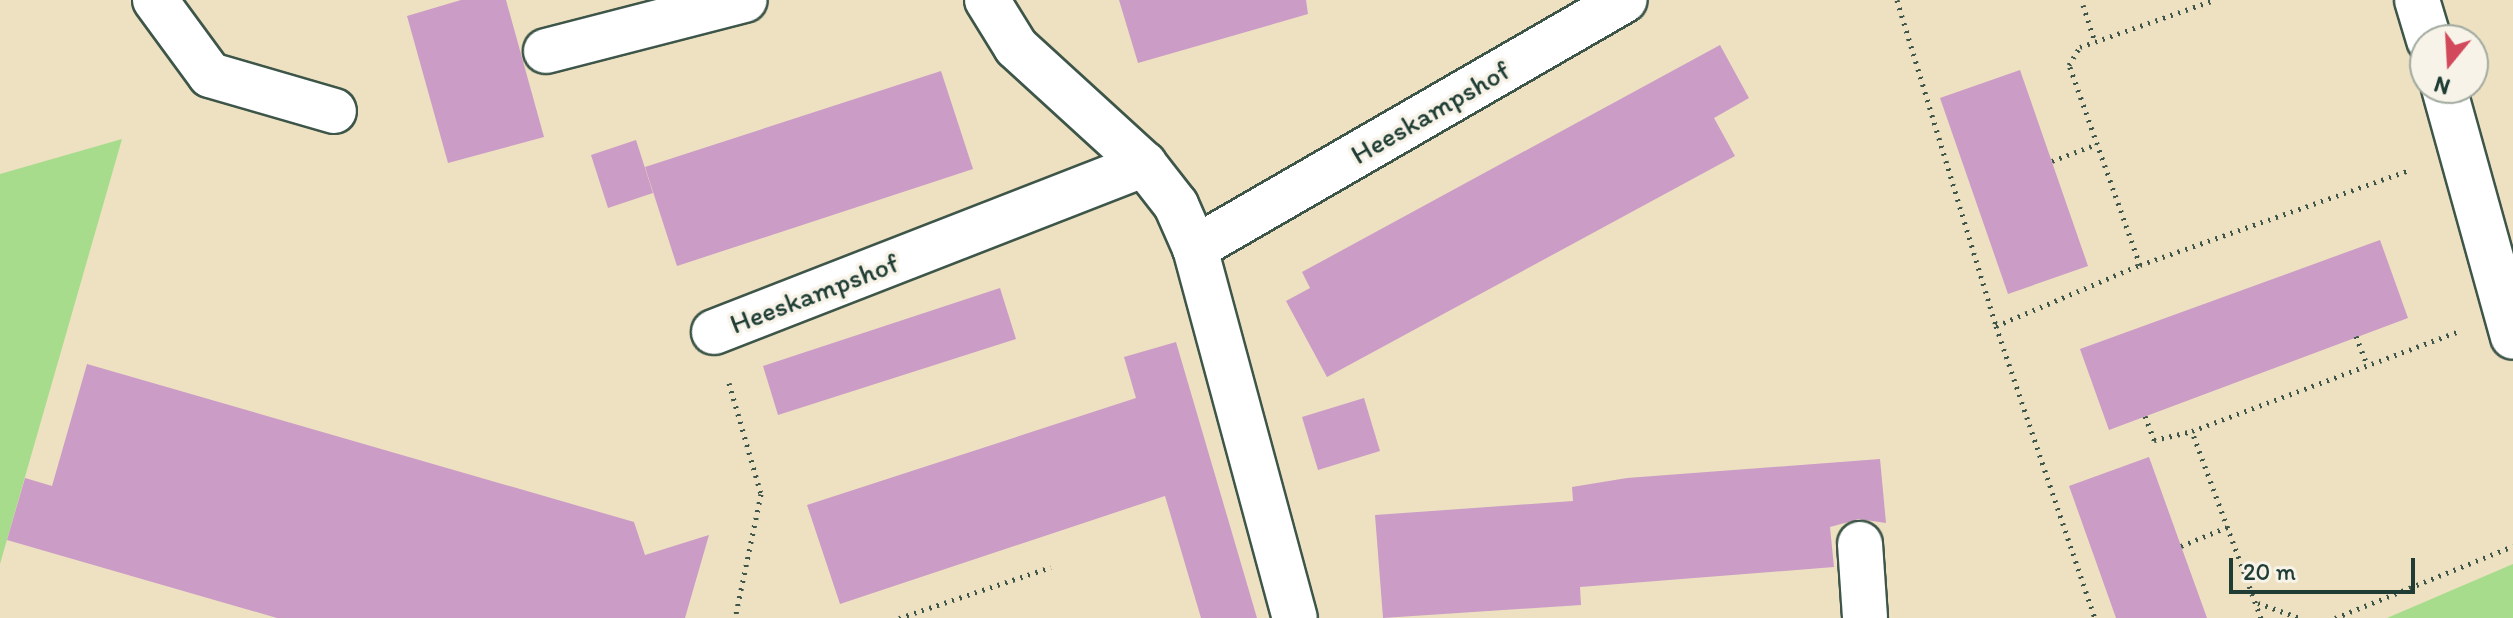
<!DOCTYPE html>
<html>
<head>
<meta charset="utf-8">
<style>
	body { margin:0 }
	#map { position:relative; width:2513px; height:618px; overflow:hidden; background:#ede1c2; font-family:Itim,sans-serif }
	div>[style] { position:absolute }
	.green>* { inset:0; background:#a7dc8c }
	.building>* { inset:0; background:#cb9cc6 }
	.path>* { height:5px; margin-top:-2.5px; transform-origin:0; background:repeating-linear-gradient(90deg,#3e5649 0 2px,transparent 0 8px) }
	.roads { filter:drop-shadow(2px 0 #3e5649) drop-shadow(-2px 0 #3e5649) drop-shadow(0 2px #3e5649) drop-shadow(0 -2px #3e5649) }
	.minor>* { height:44px; margin:-22px; padding:0 22px; transform-origin:22px; border-radius:22px; background:#fff }
	span { translate:-50% -50%; white-space:nowrap; text-align:center; line-height:1.15; -webkit-text-stroke:7px #f7f3e8; paint-order:stroke }
	.street-label { font-size:28px; color:#1f3d34 }
	.north { position:absolute; left:2409px; top:24px; width:80px; height:80px; box-sizing:border-box; background:#f7f3e8; border:2px solid #a1aaa0; border-radius:50%; rotate:198deg; font-size:22px; font-weight:700; line-height:32px; text-align:center; color:#1f3d34 }
	.north::after { content:''; display:block; margin:auto; width:28px; height:36px; background:#d1495b; clip-path:polygon(50% 0,100% 100%,50% 72%,0 100%) }
	.scale { position:absolute; left:2229px; top:558px; width:186px; height:36px; box-sizing:border-box; border:4px solid #1f3d34; border-top:0; padding-left:10px; font-size:24px; line-height:28px; white-space:nowrap; color:#1f3d34; -webkit-text-stroke:6px #f7f3e8; paint-order:stroke }
</style>
</head>
<body>
<div id="map">
	<div class="green">
		<div style="clip-path:polygon(122px 139px,0 564px,0 174px)"></div>
		<div style="clip-path:polygon(2513px 564px,2513px 618px,2387px 618px)"></div>
	</div>
	<div class="building">
		<div style="clip-path:polygon(461px 0,506px 0,544px 137px,448px 163px,407px 16px)"></div>
		<div style="clip-path:polygon(1119px 0,1306px 0,1308px 14px,1138px 63px)"></div>
		<div style="clip-path:polygon(1720px 45px,1749px 98px,1714px 118px,1735px 156px,1327px 377px,1286px 301px,1310px 288px,1302px 272px)"></div>
		<div style="clip-path:polygon(2020px 70px,2088px 266px,2008px 294px,1940px 98px)"></div>
		<div style="clip-path:polygon(941px 71px,973px 169px,677px 266px,645px 167px)"></div>
		<div style="clip-path:polygon(636px 140px,653px 193px,608px 208px,591px 155px)"></div>
		<div style="clip-path:polygon(2380px 240px,2408px 318px,2109px 430px,2080px 349px)"></div>
		<div style="clip-path:polygon(1000px 288px,1016px 339px,778px 415px,763px 366px)"></div>
		<div style="clip-path:polygon(1176px 342px,1257px 618px,1201px 618px,1165px 496px,840px 604px,807px 505px,1136px 398px,1124px 357px)"></div>
		<div style="clip-path:polygon(87px 364px,634px 522px,645px 555px,709px 535px,685px 618px,277px 618px,7px 540px,25px 478px,52px 486px)"></div>
		<div style="clip-path:polygon(1364px 398px,1380px 451px,1318px 470px,1302px 417px)"></div>
		<div style="clip-path:polygon(2149px 457px,2181px 546px,2207px 618px,2116px 618px,2069px 486px)"></div>
		<div style="clip-path:polygon(1880px 459px,1886px 523px,1859px 519px,1830px 527px,1834px 567px,1580px 587px,1581px 605px,1383px 618px,1375px 515px,1573px 501px,1572px 487px,1627px 478px)"></div>
	</div>
	<div class="path">
		<div style="left:1897px;top:0;width:341px;rotate:73.1deg"></div>
		<div style="left:1996px;top:326px;width:156px;rotate:-23deg"></div>
		<div style="left:2140px;top:265px;width:286px;rotate:-19.4deg"></div>
		<div style="left:2083px;top:5px;width:39px;rotate:72deg"></div>
		<div style="left:2052px;top:161px;width:48px;rotate:-20.7deg"></div>
		<div style="left:2140px;top:265px;width:212px;rotate:-109.5deg"></div>
		<div style="left:2069px;top:65px;width:21px;rotate:-59deg"></div>
		<div style="left:2080px;top:47px;width:142px;rotate:-19.3deg"></div>
		<div style="left:1996px;top:326px;width:308px;rotate:71.3deg"></div>
		<div style="left:2356px;top:336px;width:30px;rotate:69deg"></div>
		<div style="left:729px;top:383px;width:116px;rotate:73.9deg"></div>
		<div style="left:761px;top:494px;width:127px;rotate:101.8deg"></div>
		<div style="left:2145px;top:416px;width:26px;rotate:69deg"></div>
		<div style="left:2154px;top:440px;width:39px;rotate:-13deg"></div>
		<div style="left:2181px;top:546px;width:50px;rotate:-22.4deg"></div>
		<div style="left:2258px;top:603px;width:45px;rotate:19.7deg"></div>
		<div style="left:899px;top:618px;width:160px;rotate:-18.5deg"></div>
		<div style="left:2261px;top:618px;width:199px;rotate:-110.3deg"></div>
		<div style="left:2192px;top:431px;width:283px;rotate:-20.5deg"></div>
		<div style="left:2335px;top:618px;width:192px;rotate:-22deg"></div>
	</div>
	<div class="roads">
		<div class="minor">
			<div style="left:155px;top:0;width:93px;rotate:53.7deg"></div>
			<div style="left:210px;top:75px;width:129px;rotate:16.2deg"></div>
			<div style="left:987px;top:0;width:55px;rotate:58.3deg"></div>
			<div style="left:1016px;top:47px;width:173px;rotate:42.4deg"></div>
			<div style="left:1144px;top:164px;width:52px;rotate:52deg"></div>
			<div style="left:1176px;top:205px;width:47px;rotate:66.2deg"></div>
			<div style="left:1195px;top:248px;width:383px;rotate:74.9deg"></div>
			<div style="left:2417px;top:0;width:42px;rotate:73.3deg"></div>
			<div style="left:546px;top:51px;width:205px;rotate:-14.4deg"></div>
			<div style="left:2444px;top:88px;width:258px;rotate:74.5deg"></div>
			<div style="left:1195px;top:248px;width:496px;rotate:-30deg"></div>
			<div style="left:714px;top:332px;width:462px;rotate:-21.3deg"></div>
			<div style="left:1860px;top:544px;width:74px;rotate:86.1deg"></div>
		</div>
	</div>
	<div class="street-label">
		<span style="left:1430px;top:112px;rotate:-30deg">Heeskampshof</span>
		<span style="left:814px;top:293px;rotate:-21deg">Heeskampshof</span>
	</div>
	<div class="north">N</div>
	<div class="scale">20 m</div>
</div>
</body>
</html>
